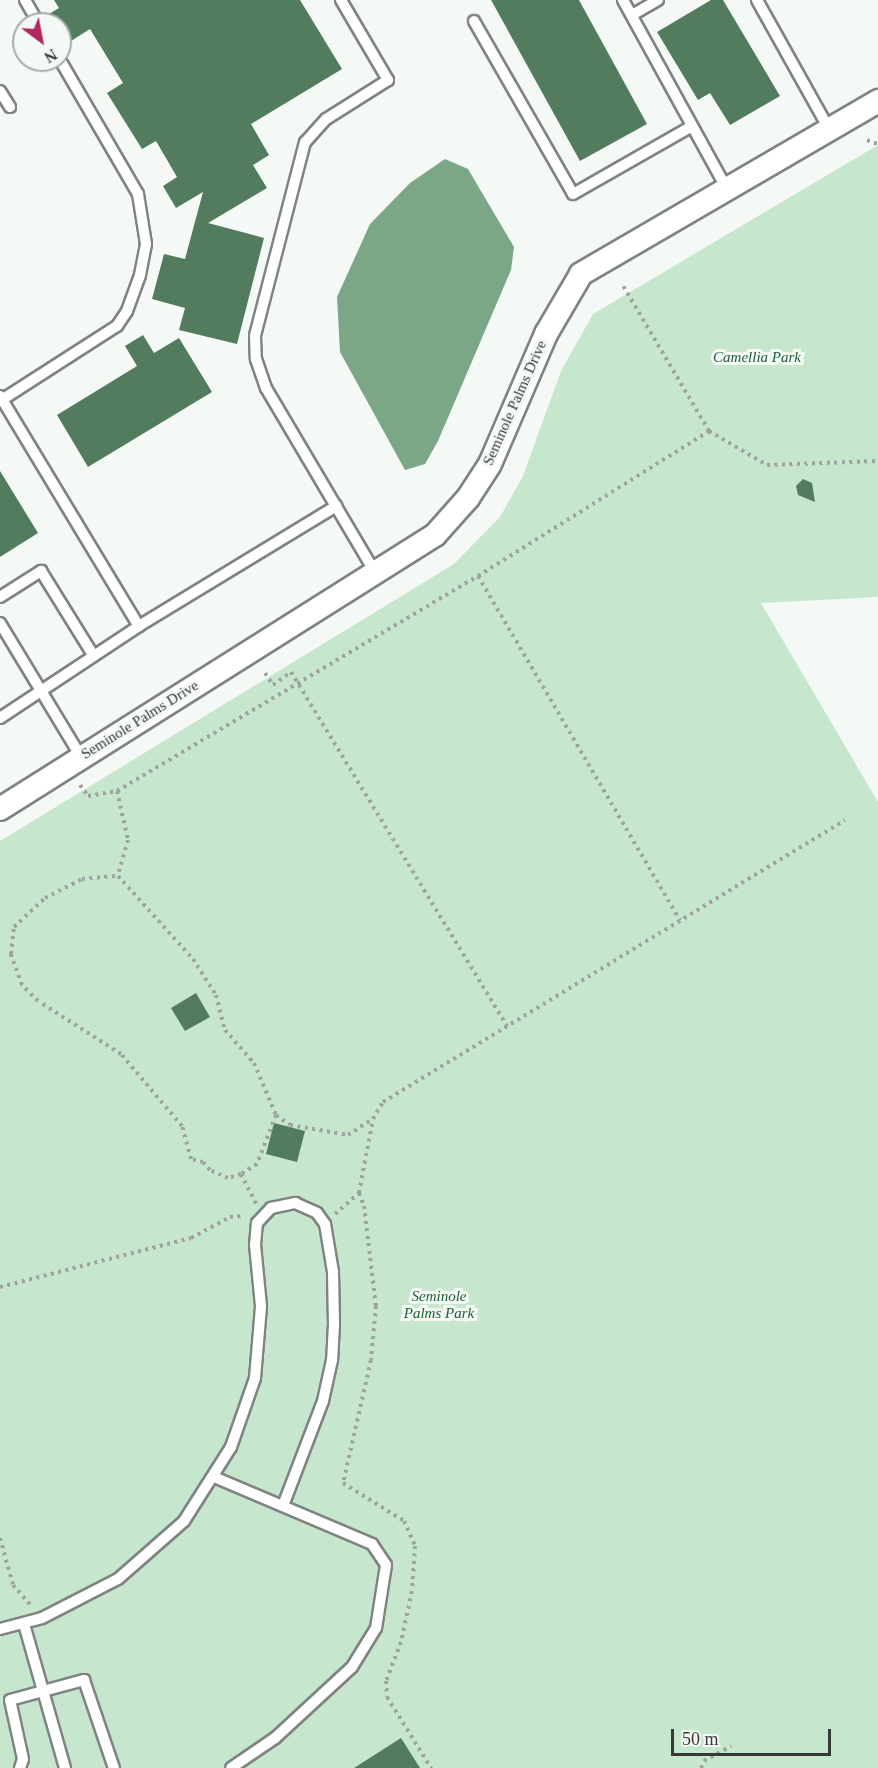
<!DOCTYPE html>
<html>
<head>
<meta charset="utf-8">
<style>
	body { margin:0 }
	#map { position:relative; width:878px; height:1768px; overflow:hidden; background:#f4f9f5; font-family:Georgia,serif }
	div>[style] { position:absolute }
	.green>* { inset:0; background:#c7e6ce }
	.water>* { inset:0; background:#7ca787 }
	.building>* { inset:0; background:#537c5f }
	.path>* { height:4px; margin-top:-2px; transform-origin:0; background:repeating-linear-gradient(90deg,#9fa3a0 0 3px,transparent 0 7.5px) }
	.roads { filter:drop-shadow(2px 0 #808481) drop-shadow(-2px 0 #808481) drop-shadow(0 2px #808481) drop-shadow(0 -2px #808481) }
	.service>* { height:10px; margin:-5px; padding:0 5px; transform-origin:5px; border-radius:5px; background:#fff }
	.minor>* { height:22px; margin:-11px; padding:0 11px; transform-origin:11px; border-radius:11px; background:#fff }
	span { translate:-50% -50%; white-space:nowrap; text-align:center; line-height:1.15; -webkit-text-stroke:6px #f4f9f5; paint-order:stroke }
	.park-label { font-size:15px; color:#1e6137; font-style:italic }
	.street-label { font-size:15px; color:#373937 }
	.north { position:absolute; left:12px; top:12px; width:60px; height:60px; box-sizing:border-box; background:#f4f9f5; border:2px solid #a8aca9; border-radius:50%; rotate:148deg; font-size:16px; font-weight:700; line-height:24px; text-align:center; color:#373937 }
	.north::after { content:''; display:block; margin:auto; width:21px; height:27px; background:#b2255d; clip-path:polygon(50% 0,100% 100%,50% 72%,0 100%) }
	.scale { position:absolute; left:671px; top:1729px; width:160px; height:27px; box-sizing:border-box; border:3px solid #373937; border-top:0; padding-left:8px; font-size:18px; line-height:21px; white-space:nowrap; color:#373937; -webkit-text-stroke:4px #f4f9f5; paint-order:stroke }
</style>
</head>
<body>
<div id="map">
	<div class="green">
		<div style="clip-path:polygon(878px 145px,878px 597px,761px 603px,878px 802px,878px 1768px,0 1768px,0 841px,454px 564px,500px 517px,523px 476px,561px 371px,593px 314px)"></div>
	</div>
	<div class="water">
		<div style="clip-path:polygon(445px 159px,468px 169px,514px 247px,511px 270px,438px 441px,425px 464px,405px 470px,340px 352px,337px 297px,370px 224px,410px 183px)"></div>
	</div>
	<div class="building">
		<div style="clip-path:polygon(54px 0,300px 0,342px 69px,251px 124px,269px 155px,253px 165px,267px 188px,208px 223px,264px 238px,237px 344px,179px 330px,185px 308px,152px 299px,164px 254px,185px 259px,203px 192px,176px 208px,163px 186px,177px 177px,156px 141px,142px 149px,107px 93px,123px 83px,90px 29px,60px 48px,60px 24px,46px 24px,44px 17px,59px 8px)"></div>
		<div style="clip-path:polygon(491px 0,579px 0,647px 124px,580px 161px)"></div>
		<div style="clip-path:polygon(711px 0,723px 0,780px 96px,730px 125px,710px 93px,698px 100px,657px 32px)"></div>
		<div style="clip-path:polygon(143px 335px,154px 353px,179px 338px,212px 392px,88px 467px,57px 415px,137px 366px,125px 346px)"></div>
		<div style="clip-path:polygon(0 471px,38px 533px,0 557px)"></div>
		<div style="clip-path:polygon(803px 479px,812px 483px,815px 502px,798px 495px,796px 486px)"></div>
		<div style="clip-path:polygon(196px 993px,210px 1017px,185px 1031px,171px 1008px)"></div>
		<div style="clip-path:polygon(274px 1123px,305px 1131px,297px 1162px,266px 1154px)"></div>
		<div style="clip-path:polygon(401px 1738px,420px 1768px,354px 1768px)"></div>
	</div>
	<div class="path">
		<div style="left:867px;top:140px;width:12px;rotate:20deg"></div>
		<div style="left:709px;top:431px;width:67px;rotate:30.4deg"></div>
		<div style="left:767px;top:465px;width:111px;rotate:-2.1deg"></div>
		<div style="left:478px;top:576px;width:399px;rotate:59.6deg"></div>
		<div style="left:265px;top:673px;width:14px;rotate:56deg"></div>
		<div style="left:273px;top:685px;width:22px;rotate:-36deg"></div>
		<div style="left:291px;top:672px;width:415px;rotate:58.6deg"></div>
		<div style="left:80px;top:785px;width:14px;rotate:54deg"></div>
		<div style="left:88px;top:796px;width:29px;rotate:-10deg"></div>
		<div style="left:117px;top:791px;width:50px;rotate:77.3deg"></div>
		<div style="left:128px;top:840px;width:37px;rotate:106deg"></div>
		<div style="left:117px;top:791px;width:420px;rotate:-30.8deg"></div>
		<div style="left:478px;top:576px;width:273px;rotate:-32.1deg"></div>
		<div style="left:709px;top:431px;width:171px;rotate:-120.6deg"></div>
		<div style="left:276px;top:1115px;width:53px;rotate:111.2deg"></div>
		<div style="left:257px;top:1164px;width:19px;rotate:148deg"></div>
		<div style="left:241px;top:1174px;width:14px;rotate:163deg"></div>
		<div style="left:228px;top:1178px;width:20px;rotate:-156deg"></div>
		<div style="left:210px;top:1170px;width:11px;rotate:-131deg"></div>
		<div style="left:203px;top:1162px;width:12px;rotate:-166deg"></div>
		<div style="left:191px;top:1159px;width:34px;rotate:-105deg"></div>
		<div style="left:182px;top:1126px;width:94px;rotate:-130.3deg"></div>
		<div style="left:121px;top:1054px;width:98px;rotate:-147.4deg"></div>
		<div style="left:38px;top:1001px;width:23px;rotate:-135deg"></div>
		<div style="left:22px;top:985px;width:33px;rotate:-110deg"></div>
		<div style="left:11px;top:954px;width:27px;rotate:-84deg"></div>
		<div style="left:14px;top:927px;width:42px;rotate:-43.1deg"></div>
		<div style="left:45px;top:898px;width:42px;rotate:-27.2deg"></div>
		<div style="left:82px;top:879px;width:36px;rotate:-5deg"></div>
		<div style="left:118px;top:876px;width:112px;rotate:47.9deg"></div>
		<div style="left:193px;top:959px;width:43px;rotate:57.4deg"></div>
		<div style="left:216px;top:995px;width:36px;rotate:76deg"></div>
		<div style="left:225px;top:1030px;width:44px;rotate:48.7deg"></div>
		<div style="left:254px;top:1063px;width:56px;rotate:67.1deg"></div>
		<div style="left:276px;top:1115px;width:17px;rotate:36deg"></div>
		<div style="left:290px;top:1125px;width:59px;rotate:9.8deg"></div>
		<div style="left:348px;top:1135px;width:30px;rotate:-33deg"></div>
		<div style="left:241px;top:1174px;width:34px;rotate:63deg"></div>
		<div style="left:359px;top:1193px;width:14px;rotate:69deg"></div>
		<div style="left:364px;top:1206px;width:101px;rotate:83.2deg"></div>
		<div style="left:376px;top:1306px;width:54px;rotate:95.3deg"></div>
		<div style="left:371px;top:1360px;width:126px;rotate:102.8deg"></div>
		<div style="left:343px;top:1483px;width:72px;rotate:31.9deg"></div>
		<div style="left:404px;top:1521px;width:27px;rotate:66deg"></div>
		<div style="left:415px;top:1546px;width:45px;rotate:93.8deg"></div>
		<div style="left:412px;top:1591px;width:52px;rotate:102.2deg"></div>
		<div style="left:401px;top:1642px;width:42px;rotate:111deg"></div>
		<div style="left:386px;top:1681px;width:16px;rotate:86deg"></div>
		<div style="left:387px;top:1697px;width:84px;rotate:58.2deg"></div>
		<div style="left:335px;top:1214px;width:32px;rotate:-41deg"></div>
		<div style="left:359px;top:1193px;width:75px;rotate:-79.3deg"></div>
		<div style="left:373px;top:1119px;width:20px;rotate:-60deg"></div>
		<div style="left:383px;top:1102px;width:541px;rotate:-31.4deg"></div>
		<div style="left:0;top:1287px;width:197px;rotate:-14.4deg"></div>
		<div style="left:191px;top:1238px;width:44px;rotate:-28.3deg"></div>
		<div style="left:230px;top:1217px;width:13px;rotate:-4deg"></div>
		<div style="left:0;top:1538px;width:49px;rotate:74.5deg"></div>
		<div style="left:13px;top:1585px;width:29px;rotate:49deg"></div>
		<div style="left:701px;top:1768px;width:8px;rotate:-67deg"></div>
		<div style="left:704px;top:1761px;width:31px;rotate:-29deg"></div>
	</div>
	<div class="roads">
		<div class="service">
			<div style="left:25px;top:0;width:28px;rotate:60deg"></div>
			<div style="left:341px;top:0;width:93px;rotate:59.6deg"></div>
			<div style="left:388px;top:80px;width:73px;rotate:147.8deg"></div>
			<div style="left:326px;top:119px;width:31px;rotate:132deg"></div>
			<div style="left:305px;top:142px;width:200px;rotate:104.5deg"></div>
			<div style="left:255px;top:336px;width:23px;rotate:88deg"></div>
			<div style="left:256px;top:359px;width:31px;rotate:71deg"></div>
			<div style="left:266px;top:388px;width:214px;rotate:59.4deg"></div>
			<div style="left:623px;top:0;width:216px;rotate:61.2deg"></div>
			<div style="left:757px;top:0;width:148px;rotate:60.8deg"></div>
			<div style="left:632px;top:15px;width:30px;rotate:-30deg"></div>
			<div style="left:474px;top:21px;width:199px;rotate:60.2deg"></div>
			<div style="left:573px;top:194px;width:137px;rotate:-29.7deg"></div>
			<div style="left:0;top:91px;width:19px;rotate:58deg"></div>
			<div style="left:0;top:396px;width:269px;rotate:58.9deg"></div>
			<div style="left:139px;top:626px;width:231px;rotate:-31.3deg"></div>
			<div style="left:0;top:401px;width:139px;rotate:-32.7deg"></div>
			<div style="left:117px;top:326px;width:18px;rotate:-56deg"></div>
			<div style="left:127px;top:311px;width:38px;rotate:-70deg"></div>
			<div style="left:140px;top:275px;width:32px;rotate:-79deg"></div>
			<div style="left:146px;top:244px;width:51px;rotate:-99.1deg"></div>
			<div style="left:138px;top:194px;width:155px;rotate:-120.2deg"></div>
			<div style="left:0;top:597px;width:49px;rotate:-32.4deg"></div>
			<div style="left:41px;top:571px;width:99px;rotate:58.2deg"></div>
			<div style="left:0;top:623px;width:157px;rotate:58.8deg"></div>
			<div style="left:0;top:718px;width:167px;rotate:-33.5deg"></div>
			<div style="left:214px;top:1477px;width:172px;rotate:23deg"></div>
			<div style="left:372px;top:1544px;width:25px;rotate:56deg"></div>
			<div style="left:386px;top:1565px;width:64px;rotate:99deg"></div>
			<div style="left:376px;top:1628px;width:46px;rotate:121.6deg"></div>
			<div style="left:352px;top:1667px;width:105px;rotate:137.3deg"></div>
			<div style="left:275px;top:1738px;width:53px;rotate:145.7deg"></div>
			<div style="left:24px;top:1624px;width:150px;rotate:74.1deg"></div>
			<div style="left:0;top:1629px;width:43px;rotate:-14.7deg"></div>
			<div style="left:42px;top:1618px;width:85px;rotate:-27.2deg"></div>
			<div style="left:118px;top:1579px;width:88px;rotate:-41.3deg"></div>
			<div style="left:184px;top:1521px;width:88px;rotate:-57.6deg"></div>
			<div style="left:231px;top:1447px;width:73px;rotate:-70.8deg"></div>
			<div style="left:255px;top:1378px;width:72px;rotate:-85.2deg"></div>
			<div style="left:261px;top:1306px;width:61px;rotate:-95.6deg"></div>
			<div style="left:255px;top:1245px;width:22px;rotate:-85deg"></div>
			<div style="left:257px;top:1223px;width:21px;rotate:-47deg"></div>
			<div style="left:271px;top:1208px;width:25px;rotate:-12deg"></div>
			<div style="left:295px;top:1203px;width:24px;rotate:24deg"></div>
			<div style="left:317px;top:1213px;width:14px;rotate:54deg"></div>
			<div style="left:325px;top:1224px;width:49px;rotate:80.5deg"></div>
			<div style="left:333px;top:1272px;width:52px;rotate:88.9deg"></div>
			<div style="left:334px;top:1324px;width:36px;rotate:93deg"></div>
			<div style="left:332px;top:1360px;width:42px;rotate:102.4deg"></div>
			<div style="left:323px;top:1401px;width:112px;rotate:110.9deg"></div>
			<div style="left:20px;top:1768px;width:9px;rotate:-72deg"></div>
			<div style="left:23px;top:1759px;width:60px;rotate:-102.4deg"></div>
			<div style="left:10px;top:1700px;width:77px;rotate:-15.1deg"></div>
			<div style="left:84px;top:1680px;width:93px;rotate:71.2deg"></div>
		</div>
		<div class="minor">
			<div style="left:0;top:809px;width:514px;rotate:-32.21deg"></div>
			<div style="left:435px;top:535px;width:50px;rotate:-48.3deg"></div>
			<div style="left:468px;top:498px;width:40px;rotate:-57.1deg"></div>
			<div style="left:490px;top:464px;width:142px;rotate:-66.7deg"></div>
			<div style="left:546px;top:334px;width:69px;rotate:-59.7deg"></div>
			<div style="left:581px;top:274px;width:344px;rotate:-30.2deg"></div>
		</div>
	</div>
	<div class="park-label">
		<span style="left:757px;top:358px">Camellia Park</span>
		<span style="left:439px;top:1305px">Seminole<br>Palms Park</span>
	</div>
	<div class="street-label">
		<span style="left:515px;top:403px;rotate:-66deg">Seminole Palms Drive</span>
		<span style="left:140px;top:720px;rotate:-32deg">Seminole Palms Drive</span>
	</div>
	<div class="north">N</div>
	<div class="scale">50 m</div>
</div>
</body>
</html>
